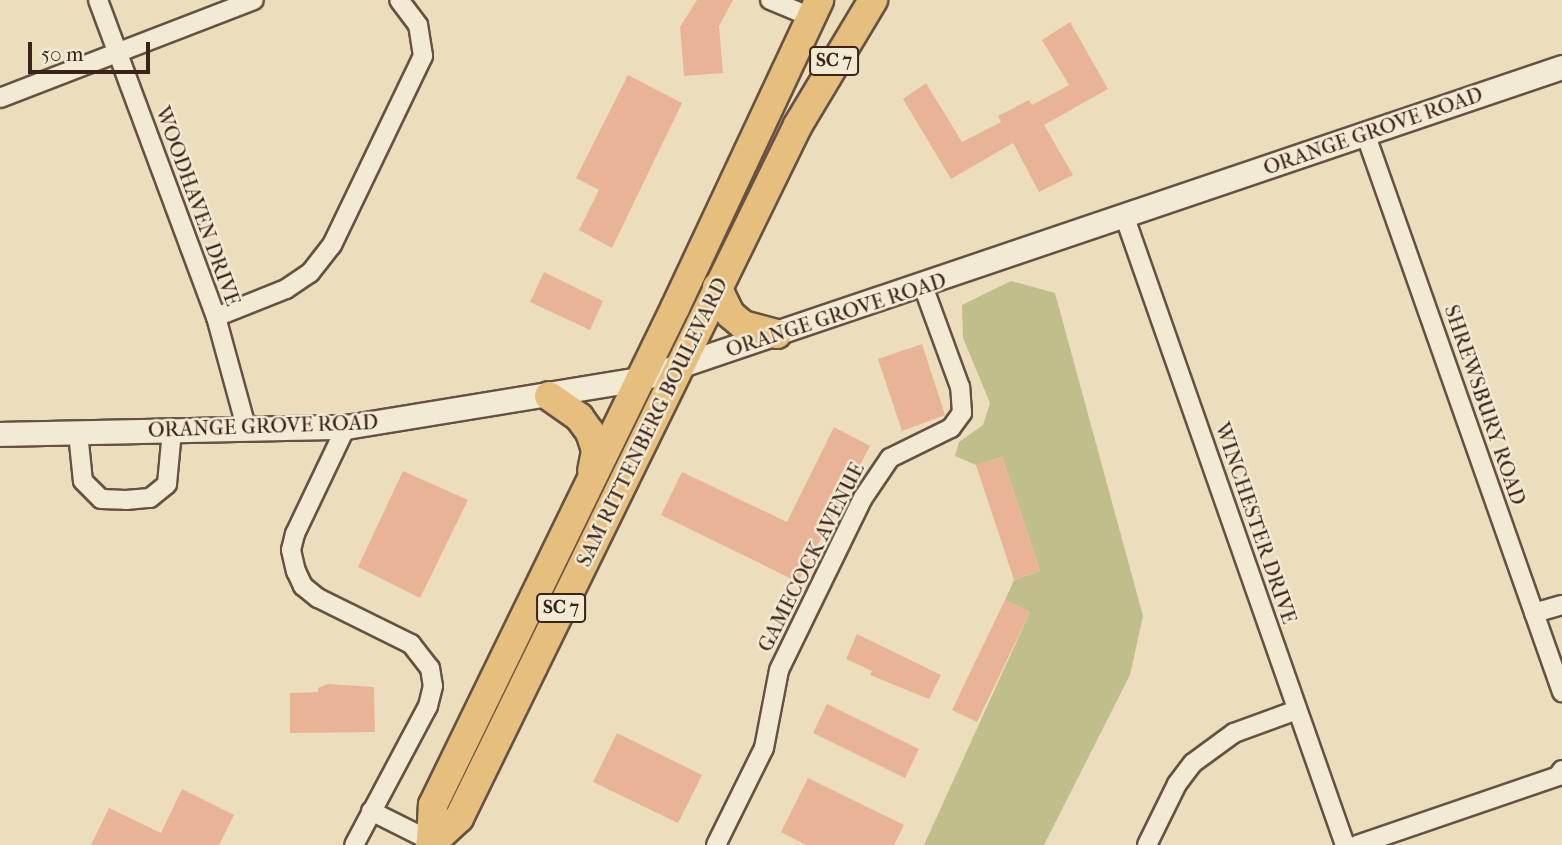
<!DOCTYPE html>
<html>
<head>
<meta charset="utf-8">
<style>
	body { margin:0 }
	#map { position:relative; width:1562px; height:845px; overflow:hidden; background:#ecdebd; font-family:"IM FELL French Canon",serif }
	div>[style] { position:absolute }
	.green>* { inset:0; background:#c0bf8c }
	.building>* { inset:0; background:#e8b495 }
	.roads { filter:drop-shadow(2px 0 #665242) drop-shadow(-2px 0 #665242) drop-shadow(0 2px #665242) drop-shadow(0 -2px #665242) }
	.minor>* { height:18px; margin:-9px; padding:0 9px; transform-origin:9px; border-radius:9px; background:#f3ead4 }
	.tertiary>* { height:23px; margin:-11.5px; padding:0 11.5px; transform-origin:11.5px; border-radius:11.5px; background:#f3ead4 }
	.primary>* { height:28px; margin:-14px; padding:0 14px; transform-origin:14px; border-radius:14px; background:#e6bf7e }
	span { translate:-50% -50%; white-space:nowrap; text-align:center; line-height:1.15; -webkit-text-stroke:5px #f3ead4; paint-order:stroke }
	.shield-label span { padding:2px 5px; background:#f3ead4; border:2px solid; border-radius:5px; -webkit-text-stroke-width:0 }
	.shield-label { font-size:19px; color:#3a2319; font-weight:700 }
	.street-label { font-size:21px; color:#3a2319 }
	.scale { position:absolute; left:28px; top:42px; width:122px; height:32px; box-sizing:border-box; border:4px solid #3a2319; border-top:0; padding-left:9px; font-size:21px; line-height:24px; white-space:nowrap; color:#3a2319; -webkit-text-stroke:5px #f3ead4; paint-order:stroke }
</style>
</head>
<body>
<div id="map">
	<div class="green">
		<div style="clip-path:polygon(1011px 281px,1055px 293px,1143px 616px,1130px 675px,1044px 845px,924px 845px,1030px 612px,1005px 600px,1014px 580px,1040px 571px,1002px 457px,976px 465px,955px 456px,959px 442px,983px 425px,990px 403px,963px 338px,962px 305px)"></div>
	</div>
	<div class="building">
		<div style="clip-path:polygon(697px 0,733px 0,719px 26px,723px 73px,684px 76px,680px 27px)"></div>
		<div style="clip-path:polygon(1070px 22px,1108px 89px,1044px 125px,1073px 175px,1039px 192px,1013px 143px,951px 179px,903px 99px,926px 83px,962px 142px,1001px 122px,998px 116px,1029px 100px,1032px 105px,1069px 85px,1042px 40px)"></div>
		<div style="clip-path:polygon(628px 75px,682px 103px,612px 248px,579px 230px,599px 190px,576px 178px)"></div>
		<div style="clip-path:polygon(544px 272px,603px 301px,590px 330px,530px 302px)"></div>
		<div style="clip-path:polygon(922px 344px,945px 415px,902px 431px,878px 359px)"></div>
		<div style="clip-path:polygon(834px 427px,870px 446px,798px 582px,661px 515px,682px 472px,787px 522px)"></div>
		<div style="clip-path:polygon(1002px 457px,1040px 571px,1014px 580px,976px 465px)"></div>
		<div style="clip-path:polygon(403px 471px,468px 500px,420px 598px,358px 567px)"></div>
		<div style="clip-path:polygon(1005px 600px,1030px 612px,977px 722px,952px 710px)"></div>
		<div style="clip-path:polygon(857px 634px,941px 675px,929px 699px,870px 675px,872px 671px,846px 659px)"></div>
		<div style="clip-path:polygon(328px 684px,374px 687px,375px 732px,290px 733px,290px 693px,318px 692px,318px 688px)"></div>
		<div style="clip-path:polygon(827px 704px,919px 749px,905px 778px,813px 733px)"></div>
		<div style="clip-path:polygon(617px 733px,702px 775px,678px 823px,593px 782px)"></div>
		<div style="clip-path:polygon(808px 778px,904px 825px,894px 845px,806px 845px,781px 832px)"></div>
		<div style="clip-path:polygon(182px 789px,234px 815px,219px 845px,91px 845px,109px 808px,161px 833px)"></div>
	</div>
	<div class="roads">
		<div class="minor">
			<div style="left:98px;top:0;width:338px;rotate:69.6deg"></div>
			<div style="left:216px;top:317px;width:117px;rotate:74.7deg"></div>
			<div style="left:770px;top:0;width:44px;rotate:22.5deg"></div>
			<div style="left:0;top:98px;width:272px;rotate:-21.1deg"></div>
			<div style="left:1365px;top:133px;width:593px;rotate:70.59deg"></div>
			<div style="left:1124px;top:215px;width:668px;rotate:70.67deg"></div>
			<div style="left:216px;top:317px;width:75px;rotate:-21.8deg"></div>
			<div style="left:286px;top:289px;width:29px;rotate:-34deg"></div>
			<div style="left:310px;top:273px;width:36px;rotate:-52deg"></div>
			<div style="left:332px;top:245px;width:210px;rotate:-64.3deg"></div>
			<div style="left:423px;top:56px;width:31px;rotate:-99deg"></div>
			<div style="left:418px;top:25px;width:31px;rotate:-127deg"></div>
			<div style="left:346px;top:427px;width:119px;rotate:115.5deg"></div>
			<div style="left:295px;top:534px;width:16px;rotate:104deg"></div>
			<div style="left:291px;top:550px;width:22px;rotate:77deg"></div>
			<div style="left:296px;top:571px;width:17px;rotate:65deg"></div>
			<div style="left:303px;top:586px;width:19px;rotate:39deg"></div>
			<div style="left:318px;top:598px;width:104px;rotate:26.3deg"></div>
			<div style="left:411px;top:644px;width:31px;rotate:52deg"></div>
			<div style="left:430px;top:668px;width:18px;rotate:81deg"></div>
			<div style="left:433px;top:686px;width:21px;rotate:104deg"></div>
			<div style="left:428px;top:706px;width:157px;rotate:118deg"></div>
			<div style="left:78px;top:433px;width:48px;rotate:84.1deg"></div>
			<div style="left:83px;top:481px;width:25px;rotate:45deg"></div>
			<div style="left:101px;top:499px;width:25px;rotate:2deg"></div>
			<div style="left:126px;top:500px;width:24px;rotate:-5deg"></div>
			<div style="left:150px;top:498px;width:22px;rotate:-39deg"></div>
			<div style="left:167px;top:484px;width:53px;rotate:-84.6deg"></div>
			<div style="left:1534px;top:613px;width:29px;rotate:-16deg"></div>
			<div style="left:371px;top:811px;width:74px;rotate:26.6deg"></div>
			<div style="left:716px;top:845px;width:108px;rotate:-63.7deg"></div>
			<div style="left:764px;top:748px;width:79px;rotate:-79.1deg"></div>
			<div style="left:779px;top:670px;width:191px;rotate:-64deg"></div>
			<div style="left:863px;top:498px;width:48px;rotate:-56deg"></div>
			<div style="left:890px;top:458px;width:68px;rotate:-26.2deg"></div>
			<div style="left:951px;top:428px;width:19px;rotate:-54deg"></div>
			<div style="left:962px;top:413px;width:26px;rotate:-94deg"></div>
			<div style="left:960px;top:387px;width:108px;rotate:-110.1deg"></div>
			<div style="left:1147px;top:845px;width:68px;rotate:-63.8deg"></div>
			<div style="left:1177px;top:784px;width:26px;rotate:-53deg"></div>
			<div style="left:1193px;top:763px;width:51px;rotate:-36.2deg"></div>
			<div style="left:1234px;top:733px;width:67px;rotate:-20.1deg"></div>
			<div style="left:1357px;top:845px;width:213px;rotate:-18.9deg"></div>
			<div style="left:1558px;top:776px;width:7px;rotate:-56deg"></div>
		</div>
		<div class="tertiary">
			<div style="left:0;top:434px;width:346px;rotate:-1.2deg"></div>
			<div style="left:346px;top:427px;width:298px;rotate:-9.3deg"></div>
			<div style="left:640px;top:379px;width:973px;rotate:-18.7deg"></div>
		</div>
		<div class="primary">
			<div style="left:717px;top:287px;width:30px;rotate:64deg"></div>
			<div style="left:730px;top:314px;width:17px;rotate:40deg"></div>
			<div style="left:743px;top:325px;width:35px;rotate:15deg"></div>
			<div style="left:549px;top:396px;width:37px;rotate:35deg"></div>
			<div style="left:579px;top:417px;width:19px;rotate:54deg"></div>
			<div style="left:590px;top:432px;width:20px;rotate:72deg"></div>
			<div style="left:596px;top:451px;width:20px;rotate:101deg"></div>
			<div style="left:431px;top:841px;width:36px;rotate:-87deg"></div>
			<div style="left:433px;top:805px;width:553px;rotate:-64.04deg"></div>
			<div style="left:675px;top:308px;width:340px;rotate:-64.9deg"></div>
			<div style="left:430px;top:845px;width:40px;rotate:-43deg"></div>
			<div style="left:459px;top:818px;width:771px;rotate:-63.93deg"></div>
			<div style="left:798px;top:125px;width:146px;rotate:-59deg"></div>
		</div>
	</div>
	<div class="shield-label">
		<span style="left:834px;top:61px">SC 7</span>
		<span style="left:561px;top:608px">SC 7</span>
	</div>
	<div class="street-label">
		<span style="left:1373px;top:131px;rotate:-19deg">ORANGE GROVE ROAD</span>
		<span style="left:198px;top:206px;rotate:70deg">WOODHAVEN DRIVE</span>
		<span style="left:836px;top:315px;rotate:-18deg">ORANGE GROVE ROAD</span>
		<span style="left:1485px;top:405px;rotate:71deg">SHREWSBURY ROAD</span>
		<span style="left:652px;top:422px;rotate:-64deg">SAM RITTENBERG BOULEVARD</span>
		<span style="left:263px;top:426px;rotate:-2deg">ORANGE GROVE ROAD</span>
		<span style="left:1256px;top:523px;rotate:71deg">WINCHESTER DRIVE</span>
		<span style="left:811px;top:557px;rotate:-63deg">GAMECOCK AVENUE</span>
	</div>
	<div class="scale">50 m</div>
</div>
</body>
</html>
